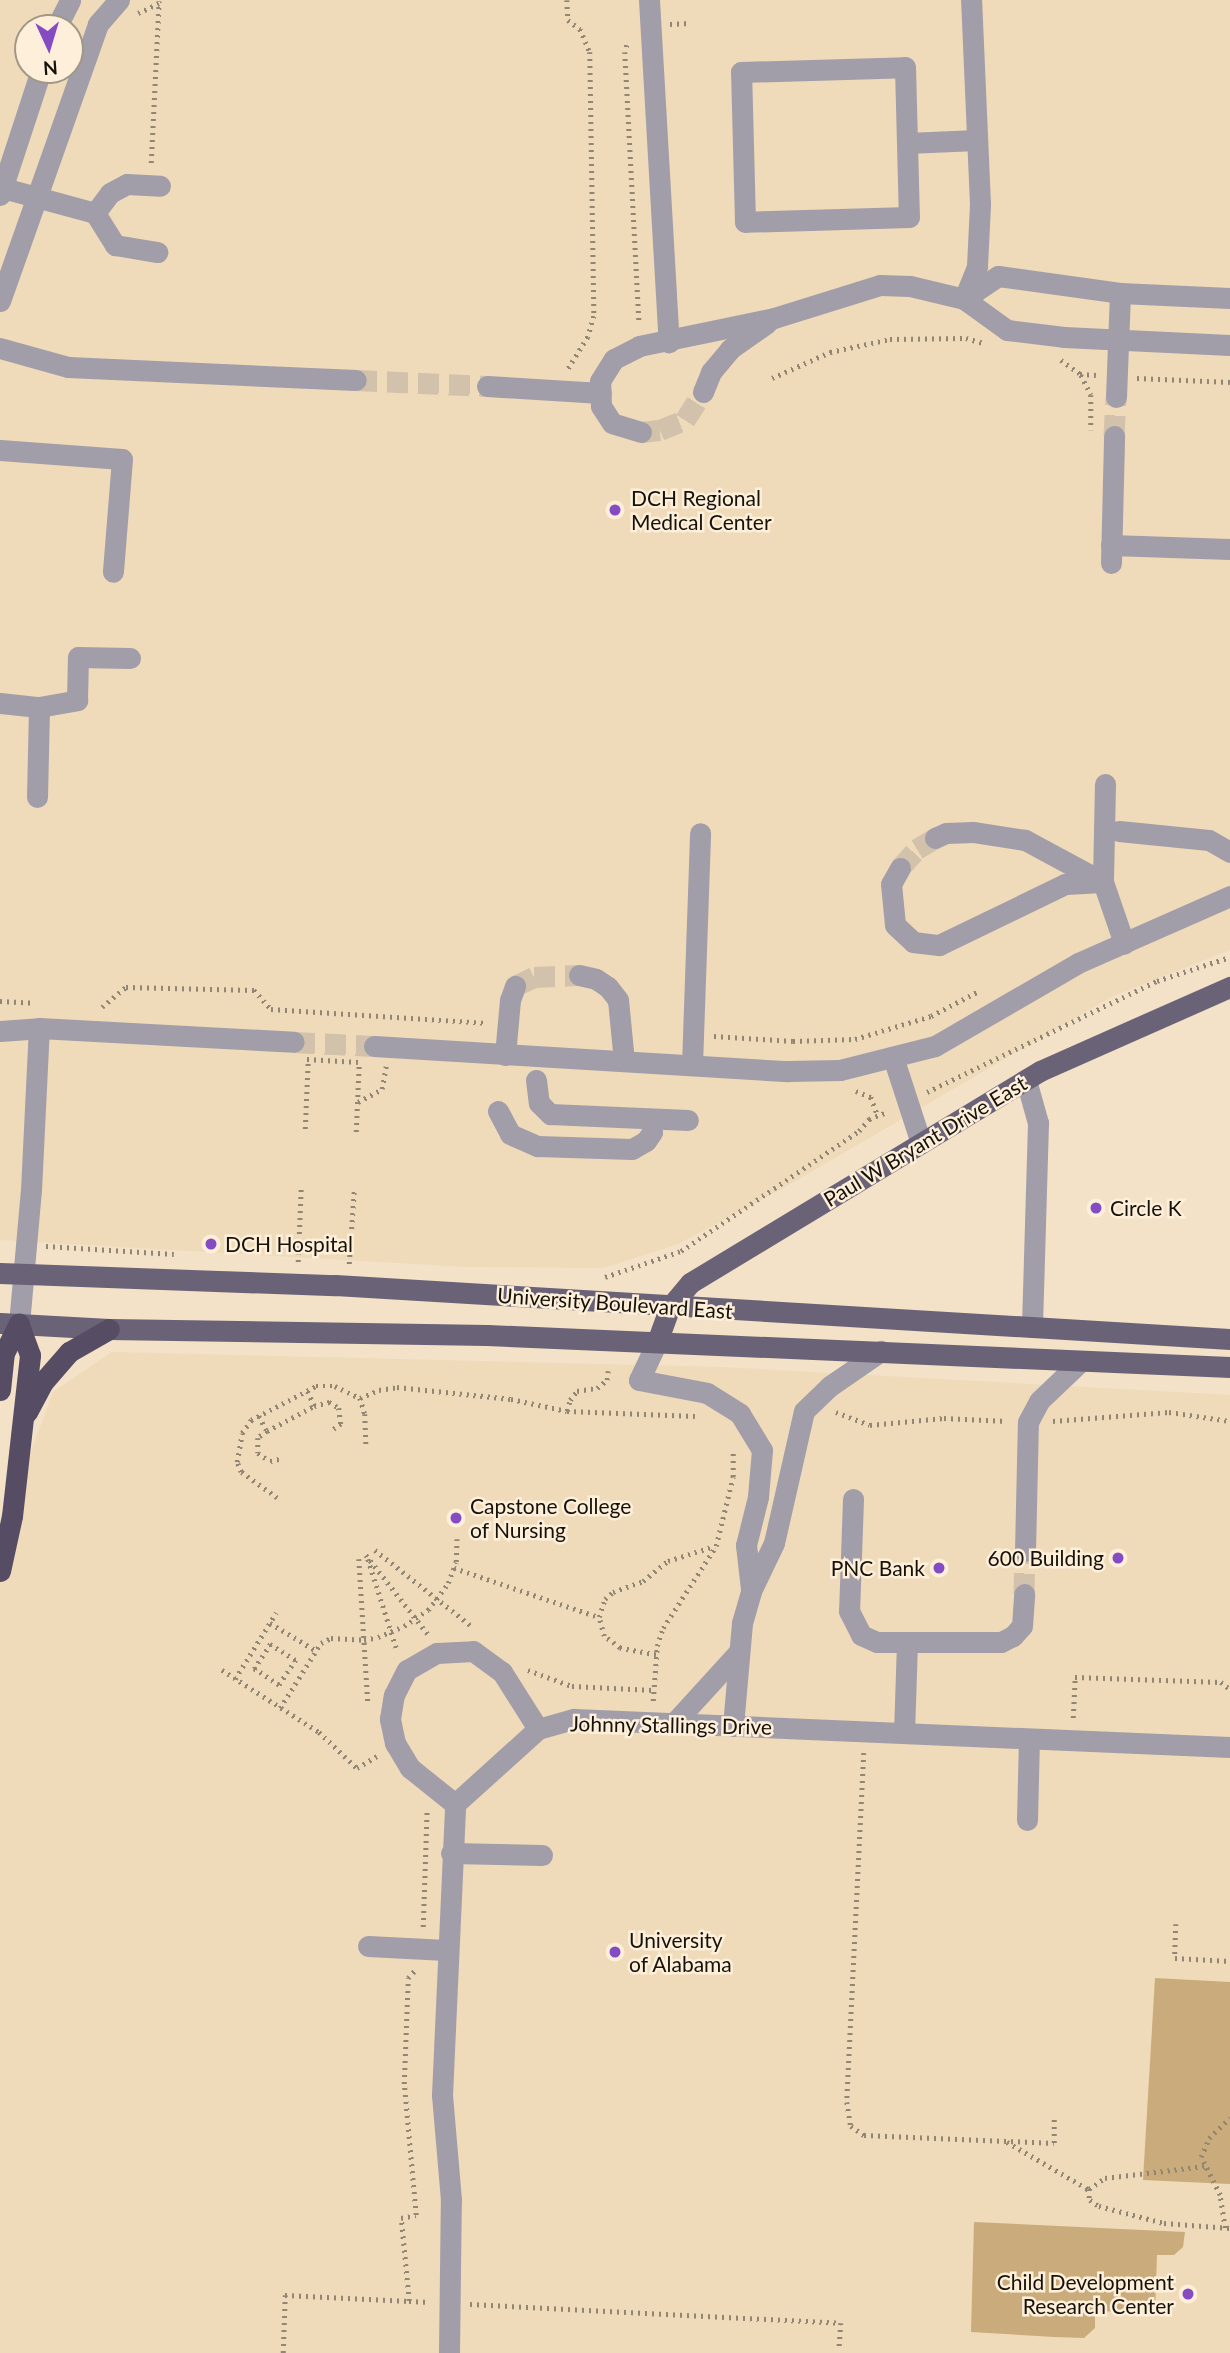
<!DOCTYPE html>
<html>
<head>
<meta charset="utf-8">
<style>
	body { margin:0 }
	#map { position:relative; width:1230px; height:2353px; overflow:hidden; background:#f3e1c8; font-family:Lato,sans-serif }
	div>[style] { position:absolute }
	.built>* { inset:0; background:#efdab9 }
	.green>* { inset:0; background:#caac7c }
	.minor-tunnel>* { height:21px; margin-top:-10.5px; transform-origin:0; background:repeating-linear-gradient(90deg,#d2c2ab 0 21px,transparent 0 31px) }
	.path>* { height:4.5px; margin-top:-2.25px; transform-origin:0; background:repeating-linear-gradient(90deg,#918573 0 2px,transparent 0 7px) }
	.minor>* { height:21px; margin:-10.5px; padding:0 10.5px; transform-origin:10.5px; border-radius:10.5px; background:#a19da9 }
	.major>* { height:21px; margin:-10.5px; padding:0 10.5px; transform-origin:10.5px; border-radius:10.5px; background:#6a6277 }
	.highway>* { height:21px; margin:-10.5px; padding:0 10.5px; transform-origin:10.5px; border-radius:10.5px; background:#564d65 }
	.dots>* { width:19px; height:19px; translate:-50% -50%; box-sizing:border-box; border:4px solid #fdefda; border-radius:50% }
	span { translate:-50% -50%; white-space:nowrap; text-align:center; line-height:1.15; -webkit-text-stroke:5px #fdefda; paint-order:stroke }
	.poi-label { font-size:21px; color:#171209 }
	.left { translate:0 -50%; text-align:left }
	.right { translate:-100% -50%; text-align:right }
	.street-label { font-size:21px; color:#171209 }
	.north { position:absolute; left:14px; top:14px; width:70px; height:70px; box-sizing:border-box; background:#fdefda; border:2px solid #a19786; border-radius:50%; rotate:176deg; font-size:19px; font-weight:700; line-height:28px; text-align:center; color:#171209 }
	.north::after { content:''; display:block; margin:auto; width:24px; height:32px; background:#844bc2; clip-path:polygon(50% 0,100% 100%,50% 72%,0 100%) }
</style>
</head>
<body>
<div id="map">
	<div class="built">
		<div style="clip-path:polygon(evenodd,0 0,1230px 0,1230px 950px,1113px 996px,780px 1190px,678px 1244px,604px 1268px,468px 1267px,0 1240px,0 0,28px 28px,70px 28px,70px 70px,28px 70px,28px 28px)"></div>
		<div style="clip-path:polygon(112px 1352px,722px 1367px,1230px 1395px,1230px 2353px,0 2353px,0 1550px,7px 1517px,53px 1392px)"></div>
	</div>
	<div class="green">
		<div style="clip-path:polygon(1155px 1978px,1230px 1982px,1230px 2184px,1143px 2180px)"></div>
		<div style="clip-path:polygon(974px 2222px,1185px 2232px,1183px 2247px,1174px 2255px,1157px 2255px,1155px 2313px,1095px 2311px,1095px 2328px,1084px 2338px,1054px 2337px,971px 2332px)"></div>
	</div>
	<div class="minor-tunnel">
		<div style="left:356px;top:380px;width:131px;rotate:2.6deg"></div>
		<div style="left:641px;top:432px;width:19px;rotate:-6deg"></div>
		<div style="left:660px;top:430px;width:27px;rotate:-22deg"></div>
		<div style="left:685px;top:420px;width:33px;rotate:-57deg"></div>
		<div style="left:1114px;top:436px;width:39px;rotate:-87deg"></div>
		<div style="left:900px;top:868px;width:25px;rotate:-48deg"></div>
		<div style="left:917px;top:849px;width:21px;rotate:-31deg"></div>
		<div style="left:515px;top:986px;width:21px;rotate:-25deg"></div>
		<div style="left:534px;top:977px;width:45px;rotate:-2.5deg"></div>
		<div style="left:294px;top:1042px;width:80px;rotate:2.9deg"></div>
		<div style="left:1024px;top:1594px;width:43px;rotate:-88.7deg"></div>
	</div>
	<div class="path">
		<div style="left:567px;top:0;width:20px;rotate:87deg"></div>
		<div style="left:568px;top:20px;width:15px;rotate:37deg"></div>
		<div style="left:580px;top:29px;width:25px;rotate:67deg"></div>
		<div style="left:590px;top:52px;width:264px;rotate:89.1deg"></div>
		<div style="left:594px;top:316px;width:22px;rotate:106deg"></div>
		<div style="left:588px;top:337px;width:38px;rotate:122deg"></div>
		<div style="left:138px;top:13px;width:23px;rotate:-25deg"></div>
		<div style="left:670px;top:24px;width:20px;rotate:-3deg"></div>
		<div style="left:627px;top:45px;width:7px;rotate:106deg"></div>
		<div style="left:625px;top:52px;width:271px;rotate:87deg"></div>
		<div style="left:151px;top:163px;width:162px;rotate:-87.2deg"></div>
		<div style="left:1061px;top:360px;width:24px;rotate:36deg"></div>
		<div style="left:1080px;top:374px;width:16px;rotate:4deg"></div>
		<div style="left:1081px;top:375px;width:22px;rotate:63deg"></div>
		<div style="left:1091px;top:395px;width:35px;rotate:90deg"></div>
		<div style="left:772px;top:378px;width:64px;rotate:-24.1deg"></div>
		<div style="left:830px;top:352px;width:61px;rotate:-12.2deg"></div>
		<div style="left:890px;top:339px;width:76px;rotate:-0.8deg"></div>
		<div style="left:966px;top:338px;width:19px;rotate:16deg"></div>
		<div style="left:1137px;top:378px;width:93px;rotate:2.5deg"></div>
		<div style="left:0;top:1001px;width:34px;rotate:3deg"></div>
		<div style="left:102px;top:1007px;width:31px;rotate:-40deg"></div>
		<div style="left:126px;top:987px;width:128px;rotate:1.3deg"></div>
		<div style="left:254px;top:990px;width:25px;rotate:48deg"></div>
		<div style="left:271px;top:1009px;width:215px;rotate:3.7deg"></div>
		<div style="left:714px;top:1036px;width:79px;rotate:3.6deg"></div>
		<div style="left:793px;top:1041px;width:62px;rotate:-1.8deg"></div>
		<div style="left:855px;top:1039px;width:79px;rotate:-16.8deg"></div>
		<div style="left:931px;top:1016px;width:54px;rotate:-27.5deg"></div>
		<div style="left:307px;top:1059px;width:51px;rotate:3.4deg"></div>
		<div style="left:856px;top:1091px;width:16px;rotate:22deg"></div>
		<div style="left:871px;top:1097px;width:20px;rotate:70deg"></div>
		<div style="left:927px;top:1092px;width:255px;rotate:-25.8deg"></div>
		<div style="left:1157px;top:981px;width:77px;rotate:-18.2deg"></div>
		<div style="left:358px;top:1102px;width:27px;rotate:-28deg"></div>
		<div style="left:382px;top:1089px;width:23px;rotate:-80deg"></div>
		<div style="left:305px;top:1129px;width:69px;rotate:-87.5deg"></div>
		<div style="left:356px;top:1132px;width:69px;rotate:-87.5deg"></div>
		<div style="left:46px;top:1246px;width:128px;rotate:3.6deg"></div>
		<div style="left:298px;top:1262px;width:75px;rotate:-87.7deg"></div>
		<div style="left:349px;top:1264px;width:74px;rotate:-86.1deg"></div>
		<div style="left:605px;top:1277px;width:80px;rotate:-18.9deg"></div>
		<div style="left:681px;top:1251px;width:215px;rotate:-34deg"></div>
		<div style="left:859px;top:1131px;width:16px;rotate:-50deg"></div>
		<div style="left:869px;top:1119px;width:19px;rotate:-21deg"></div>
		<div style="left:360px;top:1398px;width:21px;rotate:-23deg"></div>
		<div style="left:379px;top:1390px;width:18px;rotate:-9deg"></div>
		<div style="left:397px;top:1387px;width:115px;rotate:6deg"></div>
		<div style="left:511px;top:1399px;width:57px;rotate:12.1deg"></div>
		<div style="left:567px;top:1411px;width:128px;rotate:2.2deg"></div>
		<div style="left:314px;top:1406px;width:16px;rotate:-15deg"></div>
		<div style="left:329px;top:1402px;width:12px;rotate:31deg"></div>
		<div style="left:339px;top:1408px;width:16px;rotate:83deg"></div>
		<div style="left:341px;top:1424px;width:9px;rotate:144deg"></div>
		<div style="left:567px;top:1411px;width:11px;rotate:-75deg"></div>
		<div style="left:570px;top:1400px;width:11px;rotate:-52deg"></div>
		<div style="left:577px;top:1391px;width:20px;rotate:-9deg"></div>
		<div style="left:597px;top:1388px;width:13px;rotate:-39deg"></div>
		<div style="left:607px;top:1380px;width:9px;rotate:-84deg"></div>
		<div style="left:836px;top:1412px;width:36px;rotate:21deg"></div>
		<div style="left:870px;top:1425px;width:74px;rotate:-5.4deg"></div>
		<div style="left:944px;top:1418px;width:62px;rotate:2.8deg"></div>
		<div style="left:259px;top:1416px;width:17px;rotate:62deg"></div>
		<div style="left:267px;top:1431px;width:53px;rotate:-28deg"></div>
		<div style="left:314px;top:1406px;width:17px;rotate:-115deg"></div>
		<div style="left:1053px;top:1421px;width:116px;rotate:-4.4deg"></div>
		<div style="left:1169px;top:1412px;width:62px;rotate:8.4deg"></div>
		<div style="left:267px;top:1431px;width:11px;rotate:142deg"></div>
		<div style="left:258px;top:1438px;width:15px;rotate:90deg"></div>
		<div style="left:258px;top:1453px;width:14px;rotate:34deg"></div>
		<div style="left:270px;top:1461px;width:13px;rotate:-13deg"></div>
		<div style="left:277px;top:1498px;width:44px;rotate:-144.2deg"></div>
		<div style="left:241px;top:1472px;width:11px;rotate:-112deg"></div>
		<div style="left:237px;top:1462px;width:29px;rotate:-80deg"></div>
		<div style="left:242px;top:1433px;width:16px;rotate:-55deg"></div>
		<div style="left:251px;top:1420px;width:73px;rotate:-27.6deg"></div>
		<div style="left:316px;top:1386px;width:19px"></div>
		<div style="left:335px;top:1386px;width:28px;rotate:26deg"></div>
		<div style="left:360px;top:1398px;width:17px;rotate:73deg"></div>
		<div style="left:365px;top:1414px;width:30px;rotate:88deg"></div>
		<div style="left:375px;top:1550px;width:125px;rotate:38.2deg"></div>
		<div style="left:366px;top:1555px;width:100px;rotate:51.9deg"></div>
		<div style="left:359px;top:1559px;width:144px;rotate:86.4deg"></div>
		<div style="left:368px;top:1559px;width:96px;rotate:72.3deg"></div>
		<div style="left:454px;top:1568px;width:153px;rotate:18.7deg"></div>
		<div style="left:270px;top:1623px;width:52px;rotate:31deg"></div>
		<div style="left:270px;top:1644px;width:31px;rotate:32deg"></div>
		<div style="left:296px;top:1660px;width:30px;rotate:124deg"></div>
		<div style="left:279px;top:1685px;width:30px;rotate:-147deg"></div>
		<div style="left:254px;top:1669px;width:30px;rotate:-57deg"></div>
		<div style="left:656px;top:1655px;width:37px;rotate:-169deg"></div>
		<div style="left:620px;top:1648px;width:20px;rotate:-143deg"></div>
		<div style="left:604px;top:1636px;width:20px;rotate:-105deg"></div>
		<div style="left:599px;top:1617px;width:19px;rotate:-72deg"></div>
		<div style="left:605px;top:1599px;width:11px;rotate:-41deg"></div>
		<div style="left:613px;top:1592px;width:32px;rotate:-20deg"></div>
		<div style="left:643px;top:1581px;width:32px;rotate:-39deg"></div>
		<div style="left:668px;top:1561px;width:49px;rotate:-17.7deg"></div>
		<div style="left:222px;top:1670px;width:115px;rotate:32.6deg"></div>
		<div style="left:319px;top:1732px;width:52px;rotate:43.5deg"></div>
		<div style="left:357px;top:1768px;width:23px;rotate:-31deg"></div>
		<div style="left:528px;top:1670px;width:47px;rotate:20deg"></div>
		<div style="left:572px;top:1686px;width:81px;rotate:2.8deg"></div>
		<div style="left:235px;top:1679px;width:78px;rotate:-58.2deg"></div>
		<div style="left:653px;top:1701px;width:55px;rotate:-85.8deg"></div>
		<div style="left:657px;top:1646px;width:19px;rotate:-72deg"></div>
		<div style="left:663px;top:1628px;width:98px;rotate:-57.1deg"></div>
		<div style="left:716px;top:1546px;width:71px;rotate:-76.2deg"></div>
		<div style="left:733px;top:1477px;width:27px;rotate:-90deg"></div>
		<div style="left:280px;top:1708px;width:77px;rotate:-57.8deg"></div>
		<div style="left:321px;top:1643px;width:11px;rotate:-27deg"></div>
		<div style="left:331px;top:1638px;width:33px;rotate:3deg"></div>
		<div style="left:364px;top:1640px;width:14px;rotate:-12deg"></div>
		<div style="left:378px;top:1637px;width:28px;rotate:-23deg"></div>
		<div style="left:404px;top:1626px;width:29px;rotate:-34deg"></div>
		<div style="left:428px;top:1610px;width:34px;rotate:-53deg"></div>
		<div style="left:448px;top:1583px;width:22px;rotate:-69deg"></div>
		<div style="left:456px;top:1562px;width:23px;rotate:-88deg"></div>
		<div style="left:1073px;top:1718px;width:41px;rotate:-87.2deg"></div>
		<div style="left:1075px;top:1677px;width:146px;rotate:2deg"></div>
		<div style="left:1221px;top:1682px;width:11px;rotate:38deg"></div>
		<div style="left:864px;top:1753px;width:349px;rotate:92.8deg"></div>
		<div style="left:847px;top:2102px;width:24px;rotate:81deg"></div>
		<div style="left:851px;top:2126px;width:16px;rotate:35deg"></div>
		<div style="left:864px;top:2135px;width:190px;rotate:2.4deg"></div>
		<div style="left:1054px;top:2143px;width:25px;rotate:-90deg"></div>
		<div style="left:1176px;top:1924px;width:34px;rotate:92deg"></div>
		<div style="left:1175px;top:1958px;width:55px;rotate:3.1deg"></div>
		<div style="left:423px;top:1927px;width:118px;rotate:-88.1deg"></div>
		<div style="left:1007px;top:2142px;width:94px;rotate:30.1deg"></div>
		<div style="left:1088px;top:2189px;width:11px;rotate:80deg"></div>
		<div style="left:1090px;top:2200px;width:11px;rotate:34deg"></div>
		<div style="left:1099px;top:2206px;width:67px;rotate:14.7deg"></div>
		<div style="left:1164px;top:2223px;width:66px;rotate:4.3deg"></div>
		<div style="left:1089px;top:2189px;width:19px;rotate:-35deg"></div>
		<div style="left:1105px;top:2178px;width:101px;rotate:-6.8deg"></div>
		<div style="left:1225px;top:2228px;width:33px;rotate:-99deg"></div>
		<div style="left:1220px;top:2195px;width:42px;rotate:-116.6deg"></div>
		<div style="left:1201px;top:2157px;width:21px;rotate:-67deg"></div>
		<div style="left:1209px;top:2138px;width:29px;rotate:-44deg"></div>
		<div style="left:409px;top:2301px;width:20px;rotate:3deg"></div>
		<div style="left:470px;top:2304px;width:371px;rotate:2.9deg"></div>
		<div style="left:841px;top:2323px;width:26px;rotate:94deg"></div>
		<div style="left:283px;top:2353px;width:58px;rotate:-88deg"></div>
		<div style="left:285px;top:2295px;width:124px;rotate:2.8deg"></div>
		<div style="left:409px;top:2301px;width:83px;rotate:-95.5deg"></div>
		<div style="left:401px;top:2218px;width:15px;rotate:-11deg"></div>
		<div style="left:416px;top:2215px;width:132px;rotate:-95.2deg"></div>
		<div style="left:404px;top:2084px;width:106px;rotate:-87.8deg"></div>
		<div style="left:408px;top:1978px;width:12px;rotate:-48deg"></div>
	</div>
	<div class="minor">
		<div style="left:649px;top:0;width:343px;rotate:86.7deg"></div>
		<div style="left:56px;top:28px;width:31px;rotate:-63deg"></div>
		<div style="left:905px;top:67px;width:150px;rotate:88.5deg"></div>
		<div style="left:909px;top:217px;width:164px;rotate:178.3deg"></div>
		<div style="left:745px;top:222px;width:150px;rotate:-91.5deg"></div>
		<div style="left:741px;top:72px;width:164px;rotate:-1.7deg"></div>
		<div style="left:907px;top:143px;width:70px;rotate:-2.5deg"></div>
		<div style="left:3px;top:188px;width:95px;rotate:15.2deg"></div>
		<div style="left:95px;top:213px;width:38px;rotate:58deg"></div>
		<div style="left:115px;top:245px;width:43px;rotate:9.5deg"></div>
		<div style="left:0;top:195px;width:132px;rotate:-71.8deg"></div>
		<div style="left:95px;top:213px;width:25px;rotate:-53deg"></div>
		<div style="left:110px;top:193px;width:19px;rotate:-28deg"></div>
		<div style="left:127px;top:184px;width:33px;rotate:3deg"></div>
		<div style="left:964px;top:299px;width:35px;rotate:-68deg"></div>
		<div style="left:977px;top:266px;width:62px;rotate:-87.2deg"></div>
		<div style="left:980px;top:204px;width:204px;rotate:-92.5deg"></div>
		<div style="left:964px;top:299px;width:41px;rotate:-34.1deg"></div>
		<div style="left:998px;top:276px;width:123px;rotate:7.9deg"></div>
		<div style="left:1120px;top:293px;width:110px;rotate:2.6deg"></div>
		<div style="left:0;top:301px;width:294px;rotate:-70.5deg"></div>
		<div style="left:98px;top:24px;width:32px;rotate:-49deg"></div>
		<div style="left:0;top:348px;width:71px;rotate:15.6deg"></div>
		<div style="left:68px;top:367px;width:288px;rotate:2.6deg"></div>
		<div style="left:487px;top:386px;width:114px;rotate:3.5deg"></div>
		<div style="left:703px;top:392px;width:22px;rotate:-68deg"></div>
		<div style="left:711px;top:372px;width:30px;rotate:-50deg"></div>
		<div style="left:730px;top:349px;width:45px;rotate:-35.1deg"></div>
		<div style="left:1116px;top:397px;width:104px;rotate:-87.8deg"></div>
		<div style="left:641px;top:432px;width:30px;rotate:-163deg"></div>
		<div style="left:612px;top:423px;width:20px;rotate:-123deg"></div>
		<div style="left:601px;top:406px;width:25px;rotate:-92deg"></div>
		<div style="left:600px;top:381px;width:26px;rotate:-58deg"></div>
		<div style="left:614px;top:359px;width:28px;rotate:-27deg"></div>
		<div style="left:639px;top:346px;width:138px;rotate:-11.7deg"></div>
		<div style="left:774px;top:318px;width:111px;rotate:-17.3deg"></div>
		<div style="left:880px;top:285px;width:30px;rotate:2deg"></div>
		<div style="left:910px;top:286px;width:56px;rotate:13.5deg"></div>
		<div style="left:964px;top:299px;width:53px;rotate:35.8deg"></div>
		<div style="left:1007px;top:330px;width:57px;rotate:7deg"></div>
		<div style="left:1064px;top:337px;width:166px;rotate:2.8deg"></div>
		<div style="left:0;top:450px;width:122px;rotate:4.2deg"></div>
		<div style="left:122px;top:459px;width:113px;rotate:94.6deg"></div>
		<div style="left:1111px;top:545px;width:119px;rotate:1.9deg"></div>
		<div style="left:1111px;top:563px;width:127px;rotate:-88.6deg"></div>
		<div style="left:0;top:703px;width:39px;rotate:6deg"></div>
		<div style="left:39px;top:707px;width:39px;rotate:-10deg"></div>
		<div style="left:77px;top:700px;width:43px;rotate:-88.7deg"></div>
		<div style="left:78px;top:657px;width:52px;rotate:1.1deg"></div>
		<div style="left:1105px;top:784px;width:98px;rotate:91.2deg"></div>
		<div style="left:1103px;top:882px;width:65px;rotate:71deg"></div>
		<div style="left:37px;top:797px;width:90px;rotate:-88.7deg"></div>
		<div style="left:1119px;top:831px;width:90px;rotate:5.7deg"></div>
		<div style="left:1209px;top:840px;width:24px;rotate:30deg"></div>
		<div style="left:900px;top:868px;width:18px;rotate:119deg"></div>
		<div style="left:891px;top:884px;width:41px;rotate:84.4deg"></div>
		<div style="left:895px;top:925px;width:25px;rotate:43deg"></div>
		<div style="left:913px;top:942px;width:26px;rotate:7deg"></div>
		<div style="left:939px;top:945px;width:140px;rotate:-25.8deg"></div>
		<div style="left:1065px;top:884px;width:38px;rotate:-3deg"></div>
		<div style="left:1103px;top:882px;width:89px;rotate:-151.7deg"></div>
		<div style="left:1025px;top:840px;width:53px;rotate:-171.3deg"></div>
		<div style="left:973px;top:832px;width:27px;rotate:178deg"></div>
		<div style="left:946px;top:833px;width:12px;rotate:156deg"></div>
		<div style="left:579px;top:975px;width:17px;rotate:13deg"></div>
		<div style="left:596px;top:979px;width:14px;rotate:34deg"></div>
		<div style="left:608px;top:987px;width:16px;rotate:52deg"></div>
		<div style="left:618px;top:1000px;width:61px;rotate:84.4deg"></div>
		<div style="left:0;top:1031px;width:39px;rotate:-4deg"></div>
		<div style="left:39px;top:1028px;width:255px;rotate:3.1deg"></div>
		<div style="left:374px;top:1046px;width:415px;rotate:3.5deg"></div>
		<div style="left:788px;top:1071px;width:52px;rotate:-1.1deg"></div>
		<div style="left:840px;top:1070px;width:98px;rotate:-14.2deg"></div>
		<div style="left:935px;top:1046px;width:165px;rotate:-30.1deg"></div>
		<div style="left:1078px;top:963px;width:166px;rotate:-23.8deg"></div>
		<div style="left:505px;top:1055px;width:55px;rotate:-84.8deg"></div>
		<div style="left:510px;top:1000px;width:15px;rotate:-70deg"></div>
		<div style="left:893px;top:1057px;width:90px;rotate:72deg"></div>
		<div style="left:692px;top:1065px;width:232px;rotate:-88deg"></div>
		<div style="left:536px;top:1080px;width:23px;rotate:83deg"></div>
		<div style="left:539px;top:1103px;width:16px;rotate:45deg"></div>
		<div style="left:550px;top:1114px;width:138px;rotate:2.5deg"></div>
		<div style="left:1026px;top:1080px;width:45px;rotate:74.4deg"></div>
		<div style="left:1038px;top:1123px;width:204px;rotate:91.7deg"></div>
		<div style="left:498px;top:1111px;width:26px;rotate:62deg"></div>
		<div style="left:510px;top:1134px;width:30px;rotate:24deg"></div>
		<div style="left:537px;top:1146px;width:95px;rotate:1.8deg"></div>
		<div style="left:632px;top:1149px;width:16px;rotate:-30deg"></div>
		<div style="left:646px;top:1141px;width:11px;rotate:-56deg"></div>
		<div style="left:19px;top:1324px;width:135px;rotate:-84.9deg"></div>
		<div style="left:31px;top:1190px;width:162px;rotate:-87.2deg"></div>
		<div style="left:657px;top:1342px;width:42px;rotate:115.3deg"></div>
		<div style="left:639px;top:1380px;width:69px;rotate:10.8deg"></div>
		<div style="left:707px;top:1393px;width:39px;rotate:32deg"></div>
		<div style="left:740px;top:1414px;width:42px;rotate:58.6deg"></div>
		<div style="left:762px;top:1450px;width:47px;rotate:94.9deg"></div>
		<div style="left:758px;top:1497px;width:49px;rotate:104deg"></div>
		<div style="left:746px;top:1545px;width:44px;rotate:83.5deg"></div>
		<div style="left:853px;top:1499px;width:112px;rotate:92deg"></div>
		<div style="left:849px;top:1611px;width:27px;rotate:63deg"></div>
		<div style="left:861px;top:1635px;width:17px;rotate:24deg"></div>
		<div style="left:877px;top:1642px;width:124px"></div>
		<div style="left:1001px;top:1642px;width:13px;rotate:-27deg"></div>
		<div style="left:1013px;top:1636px;width:13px;rotate:-48deg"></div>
		<div style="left:1022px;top:1626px;width:32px;rotate:-86deg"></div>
		<div style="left:1025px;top:1551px;width:129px;rotate:-88.7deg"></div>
		<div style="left:1028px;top:1422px;width:24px;rotate:-62deg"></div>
		<div style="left:1039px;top:1401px;width:57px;rotate:-43.6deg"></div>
		<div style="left:674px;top:1723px;width:95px;rotate:-47.6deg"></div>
		<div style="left:733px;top:1726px;width:103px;rotate:-85deg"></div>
		<div style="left:742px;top:1623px;width:33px;rotate:-74deg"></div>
		<div style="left:751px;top:1591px;width:53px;rotate:-64.4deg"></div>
		<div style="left:774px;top:1543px;width:135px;rotate:-77.2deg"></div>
		<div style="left:804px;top:1411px;width:36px;rotate:-44deg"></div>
		<div style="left:830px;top:1386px;width:62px;rotate:-34.5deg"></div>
		<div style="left:904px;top:1733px;width:90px;rotate:-88.1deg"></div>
		<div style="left:455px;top:1804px;width:58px;rotate:-141.3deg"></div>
		<div style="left:410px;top:1768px;width:29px;rotate:-121deg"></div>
		<div style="left:395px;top:1743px;width:25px;rotate:-102deg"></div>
		<div style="left:390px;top:1719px;width:24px;rotate:-81deg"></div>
		<div style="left:394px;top:1695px;width:28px;rotate:-63deg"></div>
		<div style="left:407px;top:1670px;width:34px;rotate:-30deg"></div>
		<div style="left:437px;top:1653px;width:36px;rotate:-3deg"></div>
		<div style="left:473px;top:1651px;width:36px;rotate:36deg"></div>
		<div style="left:502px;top:1672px;width:67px;rotate:57.7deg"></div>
		<div style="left:1027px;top:1820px;width:81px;rotate:-88.6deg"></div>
		<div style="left:451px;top:1853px;width:91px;rotate:1.3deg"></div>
		<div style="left:368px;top:1946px;width:78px;rotate:2.9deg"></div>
		<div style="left:449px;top:2353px;width:153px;rotate:-89.3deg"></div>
		<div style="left:451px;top:2200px;width:105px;rotate:-94.9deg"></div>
		<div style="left:442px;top:2095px;width:291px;rotate:-87.4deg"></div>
		<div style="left:455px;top:1804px;width:112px;rotate:-42.1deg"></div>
		<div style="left:538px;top:1729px;width:37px;rotate:-16deg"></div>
		<div style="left:574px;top:1719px;width:657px;rotate:2.44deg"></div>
	</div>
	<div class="major">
		<div style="left:0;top:1273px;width:335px;rotate:2.1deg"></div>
		<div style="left:335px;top:1285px;width:897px;rotate:3.45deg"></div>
		<div style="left:0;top:1323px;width:109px;rotate:3.2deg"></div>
		<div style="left:109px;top:1329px;width:378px;rotate:0.9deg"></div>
		<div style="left:487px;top:1335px;width:744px;rotate:2.47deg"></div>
		<div style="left:657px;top:1342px;width:37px;rotate:-70deg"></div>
		<div style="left:670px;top:1307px;width:31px;rotate:-50deg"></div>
		<div style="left:690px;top:1283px;width:409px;rotate:-31.2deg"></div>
		<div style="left:1040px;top:1071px;width:208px;rotate:-23.9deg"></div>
	</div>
	<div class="highway">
		<div style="left:0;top:1390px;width:37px;rotate:-84deg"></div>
		<div style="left:4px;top:1353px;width:33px;rotate:-63deg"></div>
		<div style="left:27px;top:1412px;width:34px;rotate:-62deg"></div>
		<div style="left:43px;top:1382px;width:40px;rotate:-49deg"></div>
		<div style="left:69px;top:1352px;width:46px;rotate:-29.9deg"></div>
		<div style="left:0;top:1571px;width:56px;rotate:-77.7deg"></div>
		<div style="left:12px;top:1516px;width:162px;rotate:-83.6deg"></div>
		<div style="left:30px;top:1355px;width:33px;rotate:-110deg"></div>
	</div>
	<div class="dots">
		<div style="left:615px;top:510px;background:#844bc2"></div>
		<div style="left:1096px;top:1208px;background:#844bc2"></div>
		<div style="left:211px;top:1244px;background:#844bc2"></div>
		<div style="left:456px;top:1518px;background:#844bc2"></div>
		<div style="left:1118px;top:1558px;background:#844bc2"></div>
		<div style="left:939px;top:1568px;background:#844bc2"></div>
		<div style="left:615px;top:1952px;background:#844bc2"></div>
		<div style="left:1188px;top:2294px;background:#844bc2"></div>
	</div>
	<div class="poi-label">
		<span class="left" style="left:631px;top:510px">DCH Regional<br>Medical Center</span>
		<span class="left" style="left:1110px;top:1208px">Circle K</span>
		<span class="left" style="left:225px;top:1244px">DCH Hospital</span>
		<span class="left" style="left:470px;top:1518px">Capstone College<br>of Nursing</span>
		<span class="right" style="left:1104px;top:1558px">600 Building</span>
		<span class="right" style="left:925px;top:1568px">PNC Bank</span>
		<span class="left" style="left:629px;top:1952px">University<br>of Alabama</span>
		<span class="right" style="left:1174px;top:2294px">Child Development<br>Research Center</span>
	</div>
	<div class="street-label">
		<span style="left:925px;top:1141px;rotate:-31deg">Paul W Bryant Drive East</span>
		<span style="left:615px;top:1303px;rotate:4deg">University Boulevard East</span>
		<span style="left:671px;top:1725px;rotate:1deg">Johnny Stallings Drive</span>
	</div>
	<div class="north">N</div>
</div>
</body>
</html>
